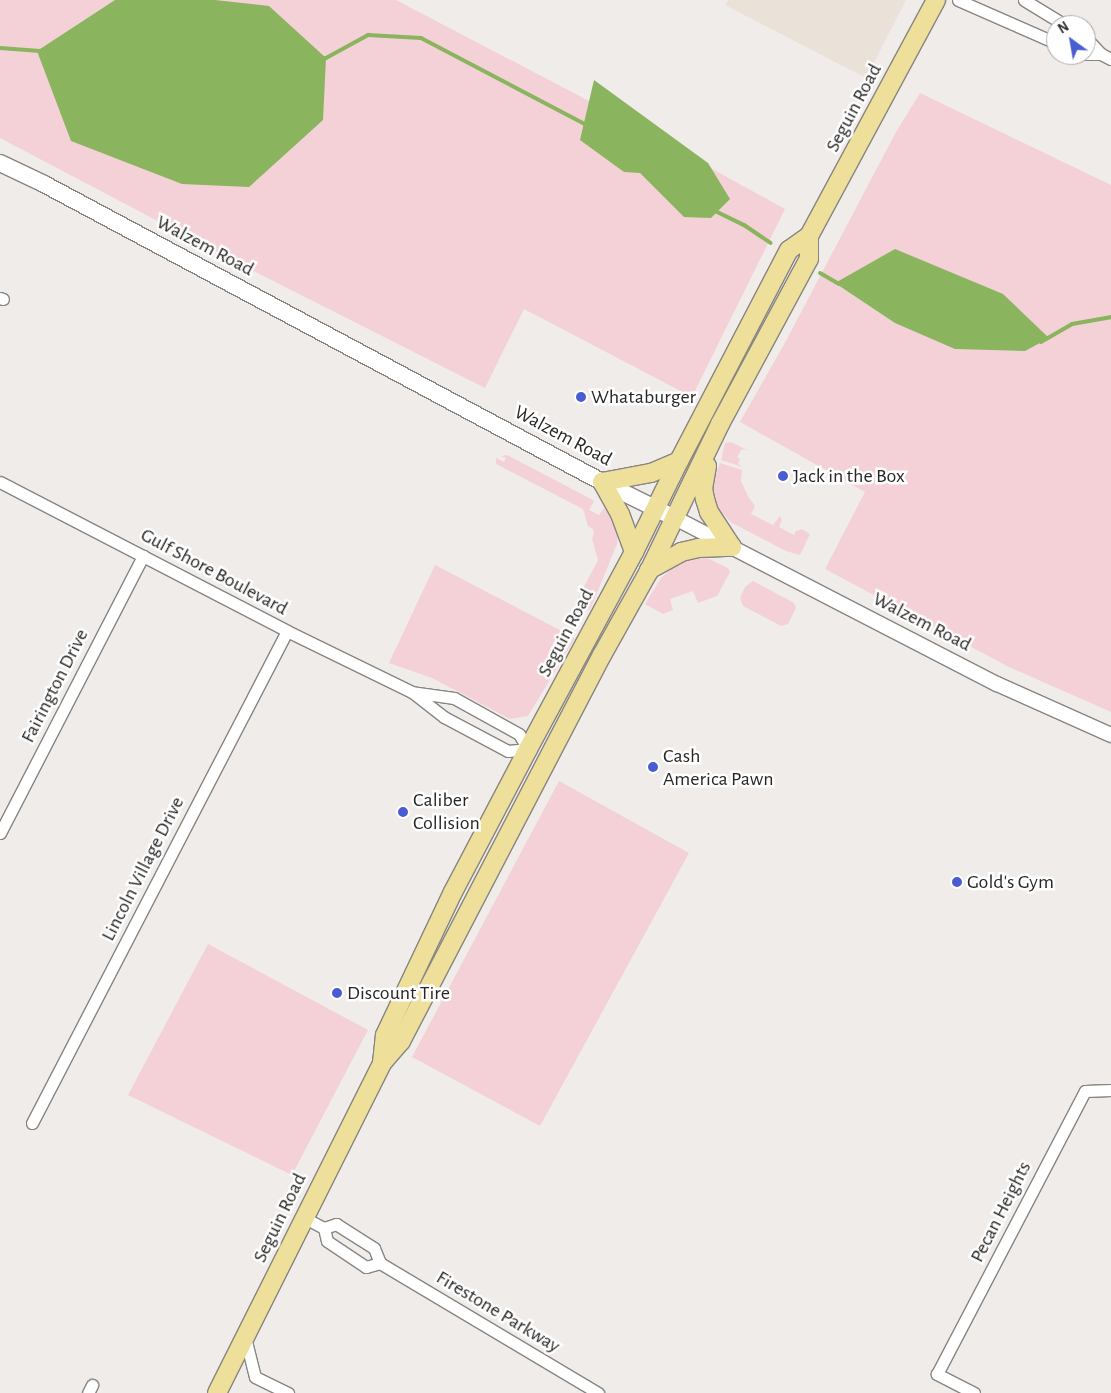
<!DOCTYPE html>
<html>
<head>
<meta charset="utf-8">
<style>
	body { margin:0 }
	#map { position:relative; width:1111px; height:1393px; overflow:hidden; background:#efecea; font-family:"Alegreya Sans",sans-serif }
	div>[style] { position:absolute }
	.built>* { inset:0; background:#eae2d9 }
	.green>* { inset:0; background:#f4d1d7 }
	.water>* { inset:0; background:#8ab45e }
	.stream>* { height:4px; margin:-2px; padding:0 2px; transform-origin:2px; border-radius:2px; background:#8ab45e }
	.roads { filter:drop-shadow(1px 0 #878582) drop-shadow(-1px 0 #878582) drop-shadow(0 1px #878582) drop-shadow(0 -1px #878582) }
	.minor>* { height:11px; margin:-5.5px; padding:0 5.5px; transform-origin:5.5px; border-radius:5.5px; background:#fff }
	.tertiary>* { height:14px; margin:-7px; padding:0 7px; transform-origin:7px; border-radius:7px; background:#fff }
	.secondary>* { height:16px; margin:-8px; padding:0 8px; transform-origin:8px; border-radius:8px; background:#fff }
	.primary>* { height:18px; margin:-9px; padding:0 9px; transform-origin:9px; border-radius:9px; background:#eee09a }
	.dots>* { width:14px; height:14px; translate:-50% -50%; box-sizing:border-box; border:2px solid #fff; border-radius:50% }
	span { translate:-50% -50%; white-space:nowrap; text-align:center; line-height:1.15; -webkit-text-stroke:5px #fff; paint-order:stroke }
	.street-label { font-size:20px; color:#282726 }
	.poi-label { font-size:20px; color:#282726 }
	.left { translate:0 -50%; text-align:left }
	.north { position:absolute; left:1046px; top:15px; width:50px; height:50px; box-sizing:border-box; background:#fff; border:1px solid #a9a9a8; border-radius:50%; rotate:328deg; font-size:14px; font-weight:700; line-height:20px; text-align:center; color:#282726 }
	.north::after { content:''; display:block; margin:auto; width:18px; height:22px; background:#495dd2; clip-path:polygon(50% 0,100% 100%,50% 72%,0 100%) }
</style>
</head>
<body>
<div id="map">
	<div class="built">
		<div style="clip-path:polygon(728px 0,906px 0,866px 78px,725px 5px)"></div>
	</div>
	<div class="green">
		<div style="clip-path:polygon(0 0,396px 0,589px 101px,785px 209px,692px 397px,524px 309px,485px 388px,226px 257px,0 138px)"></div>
		<div style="clip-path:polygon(920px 93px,1111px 185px,1111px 712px,1009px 667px,825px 569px,865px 492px,740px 422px,787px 339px,896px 132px)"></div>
		<div style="clip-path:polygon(731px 442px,749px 451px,742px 449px,737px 457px,740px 459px,738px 464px,743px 467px,721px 460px,725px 443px)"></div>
		<div style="clip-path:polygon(507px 455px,591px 499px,594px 501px,589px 510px,599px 515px,604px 508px,611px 516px,618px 534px,617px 544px,590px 610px,586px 611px,587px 607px,584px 606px,586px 598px,581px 606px,578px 606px,579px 596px,598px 560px,592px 539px,594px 533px,593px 529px,588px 526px,583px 509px,496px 464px,496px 458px,504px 462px,506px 458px,501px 456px)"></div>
		<div style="clip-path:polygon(720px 463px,742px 470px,741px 481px,748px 496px,755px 506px,751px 514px,773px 525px,780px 516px,782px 520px,779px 527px,794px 535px,796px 531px,802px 529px,810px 534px,800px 555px,786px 551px,732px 523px,718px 509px,712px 494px,712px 485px)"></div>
		<div style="clip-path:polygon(692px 556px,709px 559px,728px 568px,730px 572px,717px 596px,698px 603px,693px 591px,670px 599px,673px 610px,663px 614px,645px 604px,661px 578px,668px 572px,669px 568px)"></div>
		<div style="clip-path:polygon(435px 565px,575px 638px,528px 716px,510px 719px,432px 678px,389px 663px)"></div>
		<div style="clip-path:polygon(753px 581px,794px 603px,796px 608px,788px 624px,781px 626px,743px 606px,740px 598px,745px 587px)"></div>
		<div style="clip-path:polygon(559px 781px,689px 853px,540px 1126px,412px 1057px)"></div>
		<div style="clip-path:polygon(208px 944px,368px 1030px,292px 1175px,128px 1095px)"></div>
	</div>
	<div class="water">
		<div style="clip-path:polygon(115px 0,215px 0,269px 6px,326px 58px,323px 120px,249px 187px,182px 184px,71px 141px,37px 51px)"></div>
		<div style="clip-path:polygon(594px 80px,708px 163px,730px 199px,711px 218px,684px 217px,640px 173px,624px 172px,580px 140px)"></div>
		<div style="clip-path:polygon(895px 249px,1003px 294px,1049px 338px,1025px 351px,955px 349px,895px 323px,835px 283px)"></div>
	</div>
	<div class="stream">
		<div style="left:0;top:48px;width:40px;rotate:4.3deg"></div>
		<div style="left:322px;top:58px;width:4px"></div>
		<div style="left:326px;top:58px;width:48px;rotate:-28.7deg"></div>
		<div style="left:368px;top:35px;width:53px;rotate:3.2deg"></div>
		<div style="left:421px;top:38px;width:187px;rotate:27.7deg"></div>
		<div style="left:713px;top:210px;width:34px;rotate:26deg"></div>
		<div style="left:744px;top:225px;width:32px;rotate:34deg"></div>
		<div style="left:820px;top:273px;width:22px;rotate:30deg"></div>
		<div style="left:1041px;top:342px;width:36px;rotate:-30deg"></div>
		<div style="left:1072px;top:324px;width:40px;rotate:-10deg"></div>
	</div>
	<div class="roads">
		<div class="minor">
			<div style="left:958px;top:0;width:107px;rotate:23.7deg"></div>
			<div style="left:1024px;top:0;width:48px;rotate:31.4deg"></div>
			<div style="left:1086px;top:38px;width:22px;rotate:47deg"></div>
			<div style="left:1101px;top:54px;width:11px;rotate:27deg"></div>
			<div style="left:1086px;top:54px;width:15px"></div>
			<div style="left:0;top:298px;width:3px;rotate:18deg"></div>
			<div style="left:0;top:482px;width:323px;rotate:27.4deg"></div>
			<div style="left:287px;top:631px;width:139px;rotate:26deg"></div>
			<div style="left:412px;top:692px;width:41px;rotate:38deg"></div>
			<div style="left:444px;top:717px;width:72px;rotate:28deg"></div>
			<div style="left:508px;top:751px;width:20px;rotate:-6deg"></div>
			<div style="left:528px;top:749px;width:17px;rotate:-121deg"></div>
			<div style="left:519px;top:734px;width:74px;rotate:-151deg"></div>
			<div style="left:454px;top:698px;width:42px;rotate:-171.9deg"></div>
			<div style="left:0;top:833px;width:312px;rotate:-62.7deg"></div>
			<div style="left:32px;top:1123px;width:554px;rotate:-62.6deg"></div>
			<div style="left:303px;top:1217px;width:24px;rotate:28deg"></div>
			<div style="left:324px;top:1228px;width:13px;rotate:-18deg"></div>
			<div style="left:336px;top:1224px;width:45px;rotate:32.3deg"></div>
			<div style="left:374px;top:1248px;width:16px;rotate:68deg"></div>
			<div style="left:380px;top:1263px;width:254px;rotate:30.8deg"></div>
			<div style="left:324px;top:1228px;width:13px;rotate:77deg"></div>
			<div style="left:327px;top:1241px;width:47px;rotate:33.7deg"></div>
			<div style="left:366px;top:1267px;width:15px;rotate:-16deg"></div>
			<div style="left:245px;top:1337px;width:41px;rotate:76deg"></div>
			<div style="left:255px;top:1377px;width:37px;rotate:26deg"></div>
			<div style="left:88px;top:1393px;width:9px;rotate:-63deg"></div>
			<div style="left:974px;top:1393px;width:42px;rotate:-152.8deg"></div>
			<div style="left:937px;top:1374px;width:319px;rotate:-62.4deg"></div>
			<div style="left:1085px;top:1091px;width:26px;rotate:-2deg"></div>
		</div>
		<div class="tertiary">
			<div style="left:675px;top:518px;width:362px;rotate:27.3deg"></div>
			<div style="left:997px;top:684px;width:125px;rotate:24.1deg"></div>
		</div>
		<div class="secondary">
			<div style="left:0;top:163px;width:49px;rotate:25.5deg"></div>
			<div style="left:44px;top:184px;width:633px;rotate:28.1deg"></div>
			<div style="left:602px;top:482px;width:81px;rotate:26.3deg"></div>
		</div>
		<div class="primary">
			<div style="left:707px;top:466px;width:22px;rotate:100deg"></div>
			<div style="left:703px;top:488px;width:11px;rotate:80deg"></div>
			<div style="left:705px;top:499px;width:14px;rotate:73deg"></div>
			<div style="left:709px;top:512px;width:42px;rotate:56.7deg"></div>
			<div style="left:634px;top:552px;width:40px;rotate:-110.2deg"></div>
			<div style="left:620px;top:514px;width:37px;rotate:-119deg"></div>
			<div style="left:602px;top:482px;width:50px;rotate:-10.4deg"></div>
			<div style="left:651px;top:473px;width:30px;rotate:-23deg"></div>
			<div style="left:649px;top:570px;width:37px;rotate:-29deg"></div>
			<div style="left:681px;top:552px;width:17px;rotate:-13deg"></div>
			<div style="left:698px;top:548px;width:34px;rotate:-2deg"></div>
			<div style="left:382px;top:1063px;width:28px;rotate:-84deg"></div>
			<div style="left:385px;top:1035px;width:158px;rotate:-64.6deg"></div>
			<div style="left:453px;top:892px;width:161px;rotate:-62.3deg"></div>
			<div style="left:528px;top:749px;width:224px;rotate:-61.7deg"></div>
			<div style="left:634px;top:552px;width:102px;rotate:-63.7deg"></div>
			<div style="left:679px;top:461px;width:238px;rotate:-62.5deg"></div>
			<div style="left:789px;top:250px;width:24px;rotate:-35deg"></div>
			<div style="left:809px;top:236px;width:268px;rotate:-61.7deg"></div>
			<div style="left:217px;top:1393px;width:369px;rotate:-63.4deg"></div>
			<div style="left:382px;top:1063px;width:29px;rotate:-49deg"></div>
			<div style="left:401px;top:1041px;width:435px;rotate:-62.5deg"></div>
			<div style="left:602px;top:655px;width:96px;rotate:-60.8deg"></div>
			<div style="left:649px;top:571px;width:163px;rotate:-64.2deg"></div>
			<div style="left:720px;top:424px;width:187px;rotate:-61.7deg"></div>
			<div style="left:809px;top:259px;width:23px;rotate:-90deg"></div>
		</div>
	</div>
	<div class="dots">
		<div style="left:581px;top:397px;background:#495dd2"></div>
		<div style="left:783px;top:476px;background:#495dd2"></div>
		<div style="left:653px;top:767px;background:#495dd2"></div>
		<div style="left:403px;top:812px;background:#495dd2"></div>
		<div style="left:957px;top:882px;background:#495dd2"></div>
		<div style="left:337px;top:993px;background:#495dd2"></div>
	</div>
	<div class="street-label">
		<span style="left:854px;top:108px;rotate:-62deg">Seguin Road</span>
		<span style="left:205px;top:246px;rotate:28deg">Walzem Road</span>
		<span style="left:563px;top:436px;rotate:28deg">Walzem Road</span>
		<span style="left:214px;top:572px;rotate:28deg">Gulf Shore Boulevard</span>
		<span style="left:922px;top:622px;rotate:27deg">Walzem Road</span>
		<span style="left:566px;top:633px;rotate:-62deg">Seguin Road</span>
		<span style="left:55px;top:686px;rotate:-63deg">Fairington Drive</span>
		<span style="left:143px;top:869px;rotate:-63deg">Lincoln Village Drive</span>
		<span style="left:1001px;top:1212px;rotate:-63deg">Pecan Heights</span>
		<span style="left:280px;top:1218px;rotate:-64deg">Seguin Road</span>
		<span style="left:498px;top:1312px;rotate:31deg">Firestone Parkway</span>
	</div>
	<div class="poi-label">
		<span class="left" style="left:591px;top:397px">Whataburger</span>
		<span class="left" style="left:793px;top:476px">Jack in the Box</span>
		<span class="left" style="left:663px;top:768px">Cash<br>America Pawn</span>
		<span class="left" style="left:413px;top:812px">Caliber<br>Collision</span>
		<span class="left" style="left:967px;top:882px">Gold's Gym</span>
		<span class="left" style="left:347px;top:993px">Discount Tire</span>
	</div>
	<div class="north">N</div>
</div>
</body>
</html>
